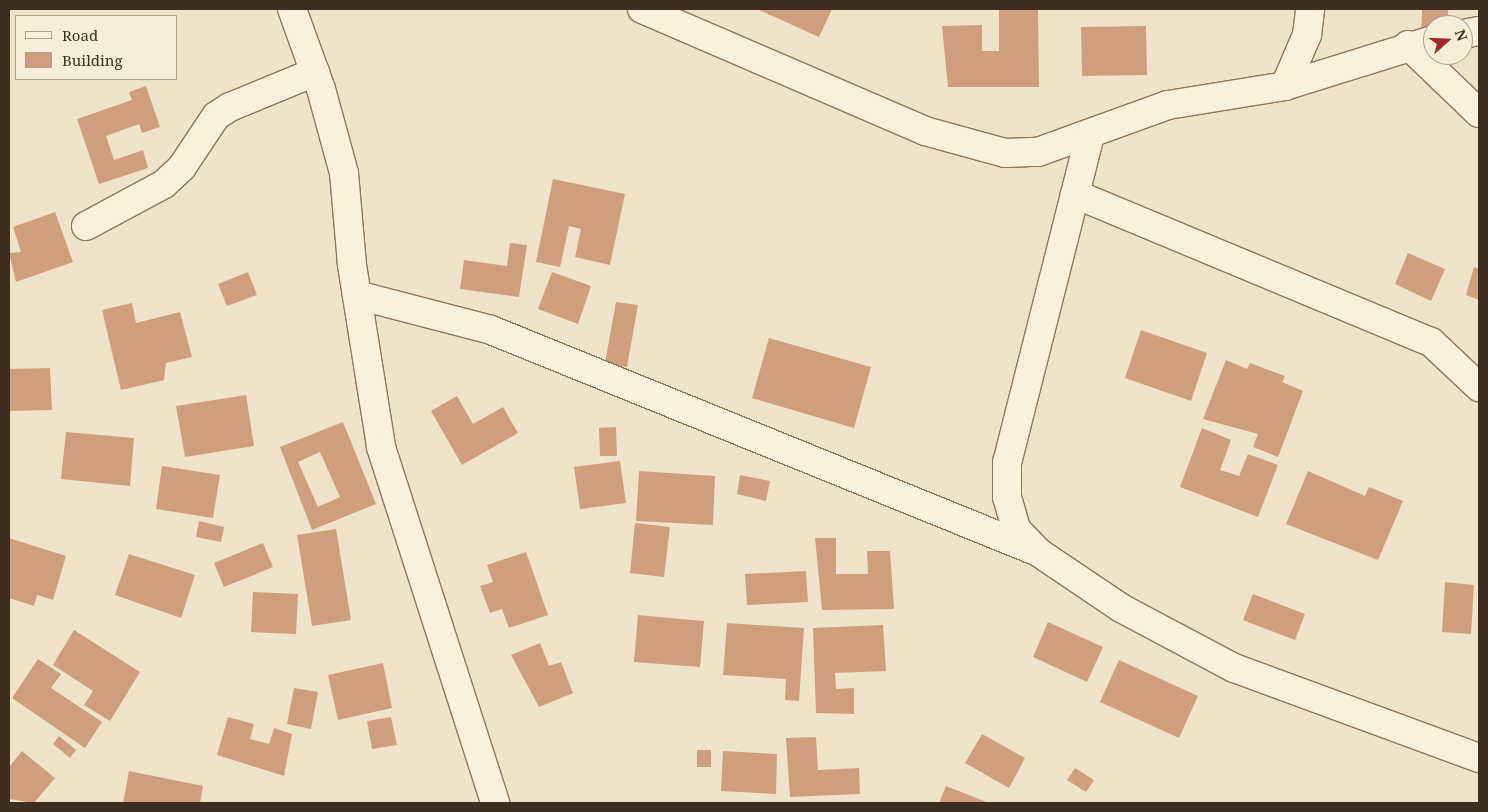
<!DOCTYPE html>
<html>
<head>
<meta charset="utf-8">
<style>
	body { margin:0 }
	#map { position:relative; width:1488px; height:812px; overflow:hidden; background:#f0e4c8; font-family:"Noto Serif",serif }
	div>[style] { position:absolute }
	.building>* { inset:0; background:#cf9f7d }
	.roads { filter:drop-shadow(1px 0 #8d765c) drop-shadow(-1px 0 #8d765c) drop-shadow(0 1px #8d765c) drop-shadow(0 -1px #8d765c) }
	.street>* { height:28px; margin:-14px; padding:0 14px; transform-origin:14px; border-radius:14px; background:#faf1dc }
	span { translate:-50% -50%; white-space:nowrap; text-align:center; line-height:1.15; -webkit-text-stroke:4.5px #f7eed8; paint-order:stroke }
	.frame { position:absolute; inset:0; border:10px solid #3d2e20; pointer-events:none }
	.legend { position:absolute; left:15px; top:15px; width:162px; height:65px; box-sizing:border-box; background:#f7eed8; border:1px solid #ada18e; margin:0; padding:6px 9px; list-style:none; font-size:15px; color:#3d2e20 }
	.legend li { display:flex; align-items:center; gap:10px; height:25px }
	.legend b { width:25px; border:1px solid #ada18e }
	.north { position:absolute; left:1423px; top:15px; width:50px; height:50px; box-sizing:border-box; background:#f7eed8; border:1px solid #ada18e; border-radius:50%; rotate:70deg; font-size:14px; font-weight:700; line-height:20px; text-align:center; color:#3d2e20 }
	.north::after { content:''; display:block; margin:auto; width:18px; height:22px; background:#9e2a2b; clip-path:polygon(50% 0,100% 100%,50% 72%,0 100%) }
</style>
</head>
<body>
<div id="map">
	<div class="building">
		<div style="clip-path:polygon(757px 9px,832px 9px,819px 37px)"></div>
		<div style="clip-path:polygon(999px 9px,1038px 9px,1039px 87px,948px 87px,942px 26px,982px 25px,982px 51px,999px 51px)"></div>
		<div style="clip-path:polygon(1422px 9px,1448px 9px,1448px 25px,1433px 25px,1433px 42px,1421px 42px)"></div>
		<div style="clip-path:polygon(1146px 26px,1147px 75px,1082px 76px,1081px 27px)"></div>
		<div style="clip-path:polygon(146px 86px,160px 127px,142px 133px,139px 124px,106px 136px,114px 160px,143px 150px,148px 168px,99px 184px,77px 119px,132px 100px,129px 92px)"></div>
		<div style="clip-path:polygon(553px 179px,625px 194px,610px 265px,575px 257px,581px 229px,569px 226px,560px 267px,536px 262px)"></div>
		<div style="clip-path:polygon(55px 212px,73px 262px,16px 282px,9px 253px,21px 252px,13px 227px)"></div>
		<div style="clip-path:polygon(510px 243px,527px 245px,519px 297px,460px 289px,464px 260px,507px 266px)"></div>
		<div style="clip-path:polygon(1408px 253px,1445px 269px,1431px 301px,1395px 284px)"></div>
		<div style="clip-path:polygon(1474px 267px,1479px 269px,1479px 300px,1466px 295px)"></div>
		<div style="clip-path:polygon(248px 272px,257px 295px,227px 306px,218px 284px)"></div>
		<div style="clip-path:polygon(552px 272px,591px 286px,578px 324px,538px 309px)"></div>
		<div style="clip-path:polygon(616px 302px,638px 305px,627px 367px,605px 363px)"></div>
		<div style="clip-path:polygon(132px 303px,136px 323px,180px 312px,192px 357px,166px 363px,164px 380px,121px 390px,102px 310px)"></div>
		<div style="clip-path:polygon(1141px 330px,1207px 353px,1191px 401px,1125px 378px)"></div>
		<div style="clip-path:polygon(769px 338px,871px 367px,854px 428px,752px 398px)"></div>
		<div style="clip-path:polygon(1226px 360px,1247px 369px,1250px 363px,1285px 376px,1282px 382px,1303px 391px,1278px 457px,1253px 447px,1258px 434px,1203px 419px)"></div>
		<div style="clip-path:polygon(50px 368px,52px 410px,9px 411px,9px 369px)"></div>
		<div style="clip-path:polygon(246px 395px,254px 446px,185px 457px,176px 406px)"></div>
		<div style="clip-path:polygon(457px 396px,473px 424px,503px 407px,518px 433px,462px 465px,431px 411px)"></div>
		<div style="clip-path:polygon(evenodd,343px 422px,376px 504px,312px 530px,280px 447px,343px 422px,320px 452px,340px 497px,318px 507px,298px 462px,320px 452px)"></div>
		<div style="clip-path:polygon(616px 427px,617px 456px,600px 456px,599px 428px)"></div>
		<div style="clip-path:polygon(1202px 428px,1231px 440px,1220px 470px,1239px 476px,1248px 454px,1278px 465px,1258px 517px,1180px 487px)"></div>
		<div style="clip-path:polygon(66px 432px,134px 438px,130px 486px,61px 479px)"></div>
		<div style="clip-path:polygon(620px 461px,626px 503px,580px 509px,574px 467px)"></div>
		<div style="clip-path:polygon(162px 466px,220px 475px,213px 518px,156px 509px)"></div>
		<div style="clip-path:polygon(639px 471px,715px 476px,713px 525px,636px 521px)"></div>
		<div style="clip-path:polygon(1308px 471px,1365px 496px,1369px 487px,1403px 501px,1378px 560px,1286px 524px)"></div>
		<div style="clip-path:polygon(740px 475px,770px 481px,766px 501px,737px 494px)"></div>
		<div style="clip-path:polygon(199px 521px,224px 527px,221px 542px,196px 537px)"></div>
		<div style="clip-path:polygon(635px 523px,670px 527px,664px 577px,630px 573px)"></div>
		<div style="clip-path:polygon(336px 529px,351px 620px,312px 626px,297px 535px)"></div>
		<div style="clip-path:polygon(9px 538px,66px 556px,53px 600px,37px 595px,34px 606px,9px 598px)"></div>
		<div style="clip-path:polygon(815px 538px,836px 538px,836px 574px,868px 574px,867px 551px,890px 551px,894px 609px,822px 610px)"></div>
		<div style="clip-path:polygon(263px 543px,273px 567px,224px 587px,214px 563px)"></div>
		<div style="clip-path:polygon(526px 552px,548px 615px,509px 628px,502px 609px,490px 613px,480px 586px,493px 582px,487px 565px)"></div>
		<div style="clip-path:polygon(129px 554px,195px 575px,181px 618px,115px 595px)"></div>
		<div style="clip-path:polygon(806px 571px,808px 602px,747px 605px,745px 574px)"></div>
		<div style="clip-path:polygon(1445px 582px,1474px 585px,1471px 634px,1442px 632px)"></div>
		<div style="clip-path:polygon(253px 592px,298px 594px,296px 634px,251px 632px)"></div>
		<div style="clip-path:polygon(1253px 594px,1305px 614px,1295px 640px,1243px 620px)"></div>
		<div style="clip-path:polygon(638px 615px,704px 621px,700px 667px,634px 662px)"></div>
		<div style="clip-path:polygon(1048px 622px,1103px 647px,1087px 682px,1033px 657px)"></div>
		<div style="clip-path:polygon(727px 623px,804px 628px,799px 701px,785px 700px,786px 679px,723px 675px)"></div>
		<div style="clip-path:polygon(883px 625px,886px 671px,835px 673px,836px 689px,854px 688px,854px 714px,816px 713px,813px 628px)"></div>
		<div style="clip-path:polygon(74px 630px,140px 672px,110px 721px,84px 705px,93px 691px,53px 665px)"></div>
		<div style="clip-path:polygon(540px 643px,549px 666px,561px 662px,573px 693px,539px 707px,511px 655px)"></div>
		<div style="clip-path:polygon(38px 659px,61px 674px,51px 688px,102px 722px,85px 748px,12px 698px)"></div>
		<div style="clip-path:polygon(1119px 660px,1198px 696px,1179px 738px,1100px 702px)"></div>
		<div style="clip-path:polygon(383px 663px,392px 708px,338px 720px,328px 675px)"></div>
		<div style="clip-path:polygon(294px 688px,318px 692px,311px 729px,287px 724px)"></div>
		<div style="clip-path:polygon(228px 717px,254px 724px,250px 739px,269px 744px,274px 728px,292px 734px,284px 776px,217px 755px)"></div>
		<div style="clip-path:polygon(391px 717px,397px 745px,372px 749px,367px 721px)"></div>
		<div style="clip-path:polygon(982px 734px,1025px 758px,1009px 788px,965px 763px)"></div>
		<div style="clip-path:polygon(59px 736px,76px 750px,70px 758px,53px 744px)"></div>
		<div style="clip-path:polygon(816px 737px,818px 770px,859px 768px,860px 794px,790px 797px,786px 738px)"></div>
		<div style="clip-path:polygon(697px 750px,711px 750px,711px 767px,697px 767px)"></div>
		<div style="clip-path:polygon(22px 751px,55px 778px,34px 803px,9px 799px,9px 767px)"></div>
		<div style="clip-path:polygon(723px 751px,777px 754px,776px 794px,721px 791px)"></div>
		<div style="clip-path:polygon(1075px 768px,1094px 780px,1086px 792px,1067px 780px)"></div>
		<div style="clip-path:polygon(129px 771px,203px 786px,200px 803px,123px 803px)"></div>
		<div style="clip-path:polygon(946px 786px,989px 803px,939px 803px)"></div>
	</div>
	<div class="roads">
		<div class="street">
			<div style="left:292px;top:9px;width:85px;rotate:70.1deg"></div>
			<div style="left:321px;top:89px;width:87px;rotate:74.7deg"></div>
			<div style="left:344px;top:173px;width:92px;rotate:85deg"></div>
			<div style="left:352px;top:265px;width:184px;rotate:80.9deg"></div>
			<div style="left:381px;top:447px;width:374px;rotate:72.2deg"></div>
			<div style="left:642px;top:9px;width:308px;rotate:23.3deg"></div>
			<div style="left:925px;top:131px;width:83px;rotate:15.4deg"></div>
			<div style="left:1005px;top:153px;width:33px;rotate:-2deg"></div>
			<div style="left:1038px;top:152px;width:138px;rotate:-19.9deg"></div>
			<div style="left:1168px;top:105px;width:119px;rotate:-9.2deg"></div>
			<div style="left:1285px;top:86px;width:155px;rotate:-17.3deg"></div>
			<div style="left:1463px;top:34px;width:16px;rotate:-11deg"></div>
			<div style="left:1408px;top:45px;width:98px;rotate:43.8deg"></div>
			<div style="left:1285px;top:86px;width:56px;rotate:-66.7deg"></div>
			<div style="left:1307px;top:35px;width:26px;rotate:-83deg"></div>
			<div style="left:1090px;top:135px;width:337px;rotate:104.2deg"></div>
			<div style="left:1007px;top:462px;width:35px;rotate:90deg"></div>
			<div style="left:1007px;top:497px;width:33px;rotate:74deg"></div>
			<div style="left:1016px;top:529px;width:32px;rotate:46deg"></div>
			<div style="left:1038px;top:552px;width:100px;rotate:34deg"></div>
			<div style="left:1121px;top:608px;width:128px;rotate:28deg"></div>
			<div style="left:1234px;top:668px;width:261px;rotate:20.2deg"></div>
			<div style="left:1075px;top:194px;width:386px;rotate:22.6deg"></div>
			<div style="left:1431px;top:342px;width:66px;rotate:43.2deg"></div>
			<div style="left:86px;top:226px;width:89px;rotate:-28.3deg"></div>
			<div style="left:164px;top:184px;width:25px;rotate:-43deg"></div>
			<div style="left:182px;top:167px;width:61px;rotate:-56.3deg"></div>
			<div style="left:216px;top:116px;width:17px;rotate:-33deg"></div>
			<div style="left:230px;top:107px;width:92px;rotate:-22.4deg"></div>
			<div style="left:357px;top:295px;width:138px;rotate:14.6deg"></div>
			<div style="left:491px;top:330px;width:583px;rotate:22.08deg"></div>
		</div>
	</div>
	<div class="frame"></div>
	<ul class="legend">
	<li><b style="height:6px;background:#faf1dc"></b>Road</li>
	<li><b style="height:14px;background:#cf9f7d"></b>Building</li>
	</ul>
	<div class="north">N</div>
</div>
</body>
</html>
